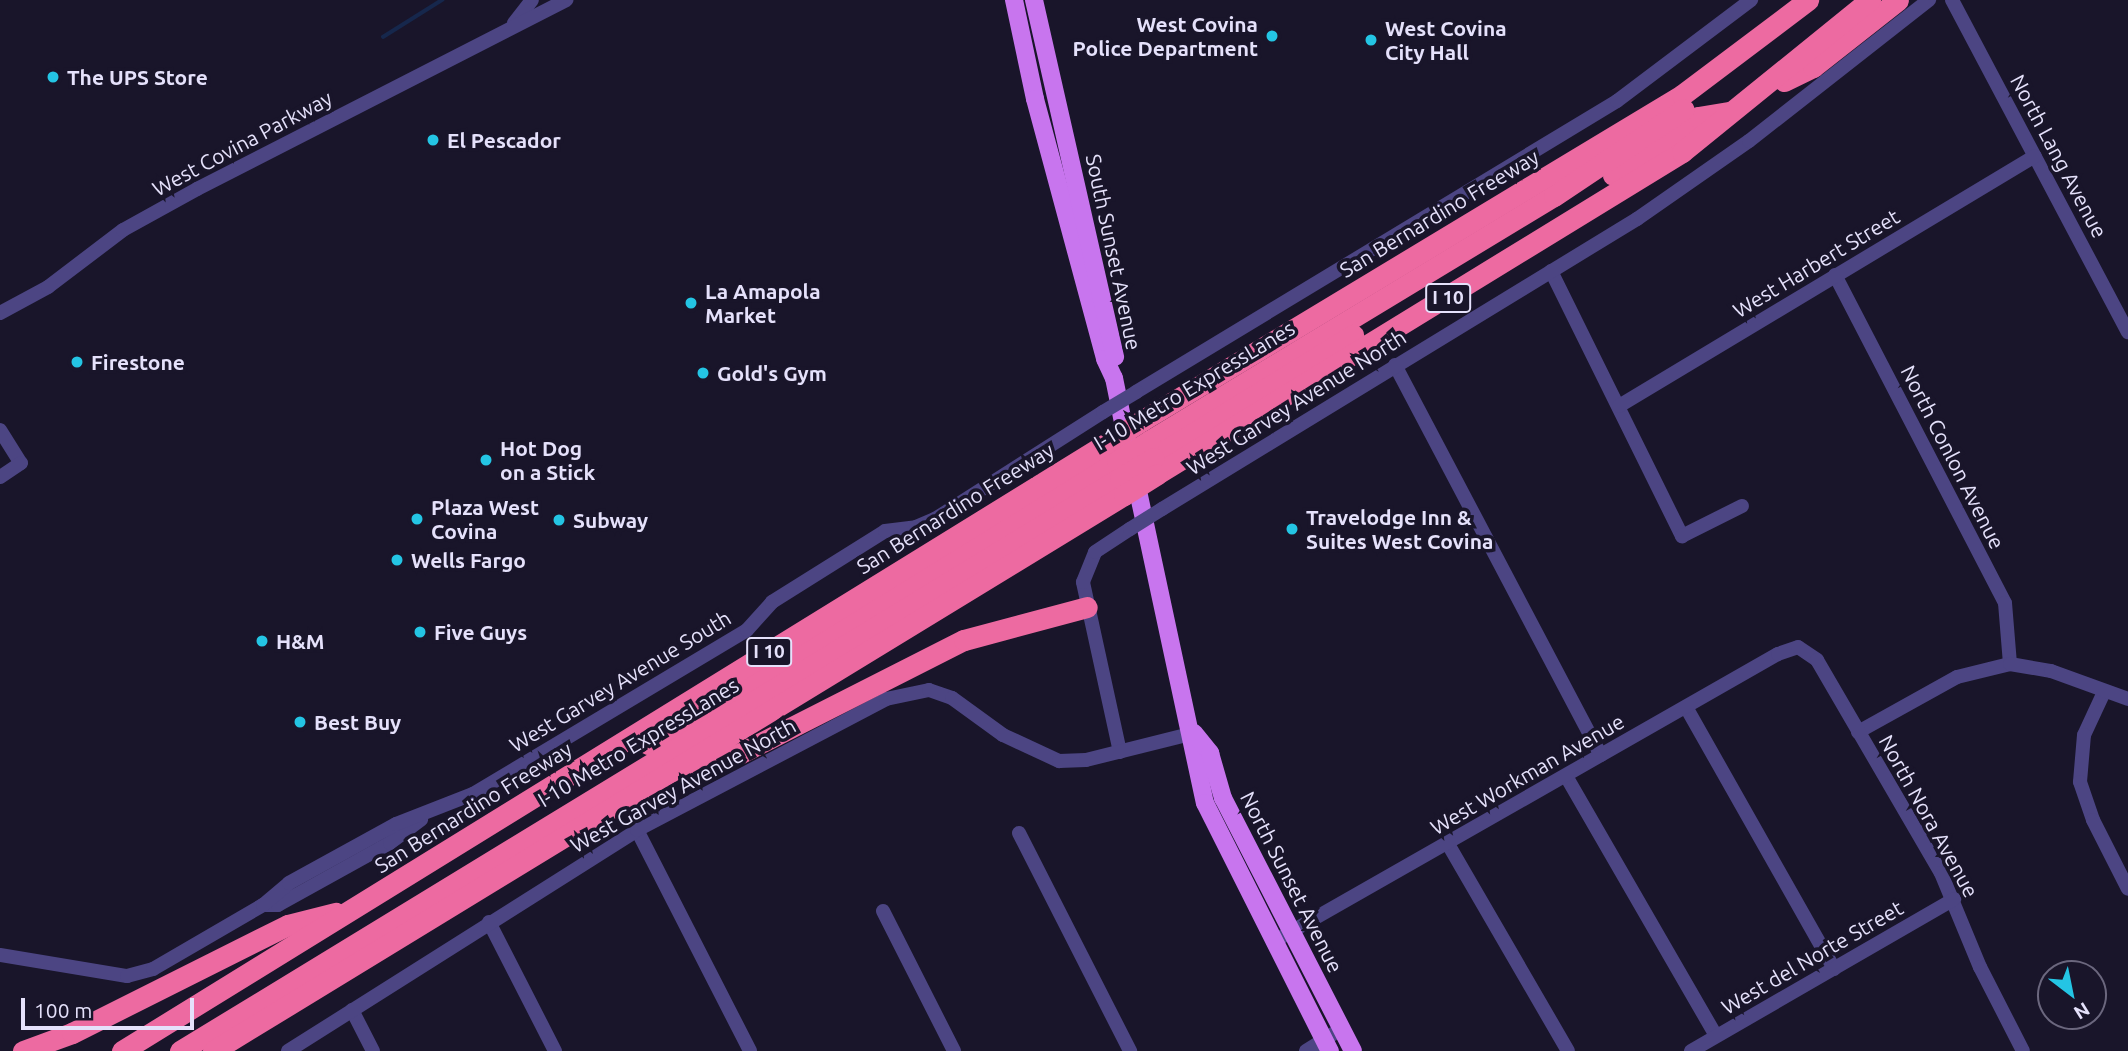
<!DOCTYPE html>
<html>
<head>
<meta charset="utf-8">
<style>
	body { margin:0 }
	#map { position:relative; width:2128px; height:1051px; overflow:hidden; background:#19152a; font-family:Ubuntu,sans-serif }
	div>[style] { position:absolute }
	.stream>* { height:3.5px; margin:-1.75px; padding:0 1.75px; transform-origin:1.75px; border-radius:1.75px; background:#16274c }
	.minor>* { height:14px; margin:-7px; padding:0 7px; transform-origin:7px; border-radius:7px; background:#4c4583 }
	.tertiary>* { height:14px; margin:-7px; padding:0 7px; transform-origin:7px; border-radius:7px; background:#4c4583 }
	.primary>* { height:18px; margin:-9px; padding:0 9px; transform-origin:9px; border-radius:9px; background:#c875ee }
	.motorway>* { height:21px; margin:-10.5px; padding:0 10.5px; transform-origin:10.5px; border-radius:10.5px; background:#ed6aa1 }
	.minor-bridge>* { height:14px; margin:-7px; padding:0 7px; transform-origin:7px; border-radius:7px; background:#4c4583 }
	.tertiary-bridge>* { height:14px; margin:-7px; padding:0 7px; transform-origin:7px; border-radius:7px; background:#4c4583 }
	.motorway-bridge>* { height:21px; margin:-10.5px; padding:0 10.5px; transform-origin:10.5px; border-radius:10.5px; background:#ed6aa1 }
	.dots>* { width:19px; height:19px; translate:-50% -50%; box-sizing:border-box; border:4px solid #19152a; border-radius:50% }
	span { translate:-50% -50%; white-space:nowrap; text-align:center; line-height:1.15; -webkit-text-stroke:7px #19152a; paint-order:stroke }
	.shield-label span { padding:2px 5px; background:#19152a; border:2px solid; border-radius:5px; -webkit-text-stroke-width:0 }
	.shield-label { font-size:19px; color:#e5e1fb; font-weight:700 }
	.poi-label { font-size:21px; color:#e5e1fb; font-weight:700 }
	.right { translate:-100% -50%; text-align:right }
	.left { translate:0 -50%; text-align:left }
	.street-label { font-size:21px; color:#e5e1fb }
	.north { position:absolute; left:2037px; top:960px; width:70px; height:70px; box-sizing:border-box; background:#19152a; border:2px solid #6b677e; border-radius:50%; rotate:148deg; font-size:19px; font-weight:700; line-height:28px; text-align:center; color:#e5e1fb }
	.north::after { content:''; display:block; margin:auto; width:24px; height:32px; background:#24c5e4; clip-path:polygon(50% 0,100% 100%,50% 72%,0 100%) }
	.scale { position:absolute; left:21px; top:998px; width:173px; height:32px; box-sizing:border-box; border:4px solid #e5e1fb; border-top:0; padding-left:9px; font-size:21px; line-height:24px; white-space:nowrap; color:#e5e1fb; -webkit-text-stroke:5px #19152a; paint-order:stroke }
</style>
</head>
<body>
<div id="map">
	<div class="stream">
		<div style="left:383px;top:37px;width:70px;rotate:-32.1deg"></div>
	</div>
	<div class="minor">
		<div style="left:1952px;top:0;width:376px;rotate:62.1deg"></div>
		<div style="left:1551px;top:271px;width:296px;rotate:63.7deg"></div>
		<div style="left:1682px;top:536px;width:67px;rotate:-26.6deg"></div>
		<div style="left:1835px;top:275px;width:369px;rotate:62.6deg"></div>
		<div style="left:2005px;top:603px;width:61px;rotate:85.3deg"></div>
		<div style="left:1395px;top:365px;width:441px;rotate:62.2deg"></div>
		<div style="left:1136px;top:392px;width:562px;rotate:-31.17deg"></div>
		<div style="left:1617px;top:101px;width:168px;rotate:-37deg"></div>
		<div style="left:1619px;top:406px;width:485px;rotate:-31deg"></div>
		<div style="left:0;top:430px;width:39px;rotate:58deg"></div>
		<div style="left:21px;top:463px;width:25px;rotate:146deg"></div>
		<div style="left:2104px;top:692px;width:47px;rotate:114.9deg"></div>
		<div style="left:2084px;top:735px;width:47px;rotate:94.9deg"></div>
		<div style="left:2080px;top:782px;width:40px;rotate:71.1deg"></div>
		<div style="left:2093px;top:820px;width:77px;rotate:63.1deg"></div>
		<div style="left:1686px;top:707px;width:301px;rotate:60.5deg"></div>
		<div style="left:1858px;top:732px;width:113px;rotate:-29.1deg"></div>
		<div style="left:1957px;top:677px;width:55px;rotate:-13.8deg"></div>
		<div style="left:2010px;top:664px;width:42px;rotate:9.7deg"></div>
		<div style="left:2051px;top:671px;width:82px;rotate:20deg"></div>
		<div style="left:1566px;top:776px;width:300px;rotate:60deg"></div>
		<div style="left:637px;top:830px;width:248px;rotate:62.9deg"></div>
		<div style="left:1019px;top:833px;width:245px;rotate:63deg"></div>
		<div style="left:1448px;top:844px;width:239px;rotate:59.9deg"></div>
		<div style="left:263px;top:905px;width:15px"></div>
		<div style="left:278px;top:905px;width:128px;rotate:-29deg"></div>
		<div style="left:390px;top:843px;width:39px;rotate:-37deg"></div>
		<div style="left:883px;top:911px;width:157px;rotate:63.1deg"></div>
		<div style="left:489px;top:922px;width:145px;rotate:62.9deg"></div>
		<div style="left:1273px;top:942px;width:581px;rotate:-29.7deg"></div>
		<div style="left:1778px;top:654px;width:21px;rotate:-19deg"></div>
		<div style="left:1798px;top:647px;width:23px;rotate:34deg"></div>
		<div style="left:1817px;top:660px;width:246px;rotate:59.8deg"></div>
		<div style="left:1941px;top:873px;width:102px;rotate:67.5deg"></div>
		<div style="left:1980px;top:967px;width:94px;rotate:62.9deg"></div>
		<div style="left:0;top:955px;width:129px;rotate:9.4deg"></div>
		<div style="left:127px;top:976px;width:27px;rotate:-15deg"></div>
		<div style="left:153px;top:969px;width:127px;rotate:-30.2deg"></div>
		<div style="left:263px;top:905px;width:34px;rotate:-40deg"></div>
		<div style="left:289px;top:883px;width:122px;rotate:-28.9deg"></div>
		<div style="left:396px;top:824px;width:83px;rotate:-21.3deg"></div>
		<div style="left:473px;top:794px;width:319px;rotate:-30.9deg"></div>
		<div style="left:747px;top:630px;width:38px;rotate:-48deg"></div>
		<div style="left:772px;top:602px;width:133px;rotate:-32.1deg"></div>
		<div style="left:885px;top:531px;width:31px;rotate:-7deg"></div>
		<div style="left:916px;top:527px;width:21px;rotate:-23deg"></div>
		<div style="left:935px;top:519px;width:199px;rotate:-32.5deg"></div>
		<div style="left:352px;top:1010px;width:46px;rotate:62.9deg"></div>
		<div style="left:1691px;top:1051px;width:304px;rotate:-30deg"></div>
	</div>
	<div class="tertiary">
		<div style="left:514px;top:23px;width:29px;rotate:-52deg"></div>
		<div style="left:0;top:313px;width:55px;rotate:-28.4deg"></div>
		<div style="left:48px;top:287px;width:94px;rotate:-37.2deg"></div>
		<div style="left:123px;top:230px;width:85px;rotate:-29deg"></div>
		<div style="left:197px;top:189px;width:415px;rotate:-27.1deg"></div>
		<div style="left:1162px;top:509px;width:557px;rotate:-31.41deg"></div>
		<div style="left:1637px;top:219px;width:136px;rotate:-34.9deg"></div>
		<div style="left:1749px;top:141px;width:229px;rotate:-38.1deg"></div>
		<div style="left:1120px;top:752px;width:174px;rotate:-102.3deg"></div>
		<div style="left:1083px;top:582px;width:32px;rotate:-68deg"></div>
		<div style="left:1095px;top:552px;width:42px;rotate:-33.3deg"></div>
		<div style="left:288px;top:1051px;width:413px;rotate:-32.3deg"></div>
		<div style="left:637px;top:830px;width:281px;rotate:-27.7deg"></div>
		<div style="left:886px;top:699px;width:44px;rotate:-11.8deg"></div>
		<div style="left:929px;top:690px;width:24px;rotate:19deg"></div>
		<div style="left:952px;top:698px;width:63px;rotate:36deg"></div>
		<div style="left:1003px;top:735px;width:62px;rotate:24.9deg"></div>
		<div style="left:1059px;top:761px;width:27px;rotate:-2deg"></div>
		<div style="left:1086px;top:760px;width:111px;rotate:-14deg"></div>
		<div style="left:1306px;top:1051px;width:41px;rotate:-32.2deg"></div>
	</div>
	<div class="primary">
		<div style="left:1014px;top:0;width:101px;rotate:78deg"></div>
		<div style="left:1035px;top:99px;width:269px;rotate:74.9deg"></div>
		<div style="left:1105px;top:359px;width:21px;rotate:65deg"></div>
		<div style="left:1114px;top:378px;width:65px;rotate:78.5deg"></div>
		<div style="left:1034px;top:0;width:366px;rotate:77.2deg"></div>
		<div style="left:1135px;top:477px;width:333px;rotate:77.9deg"></div>
		<div style="left:1205px;top:803px;width:278px;rotate:63.3deg"></div>
		<div style="left:1194px;top:733px;width:26px;rotate:51deg"></div>
		<div style="left:1210px;top:753px;width:47px;rotate:73.9deg"></div>
		<div style="left:1223px;top:798px;width:284px;rotate:62.8deg"></div>
	</div>
	<div class="motorway">
		<div style="left:1784px;top:81px;width:32px;rotate:-26deg"></div>
		<div style="left:1813px;top:67px;width:108px;rotate:-38.2deg"></div>
		<div style="left:1613px;top:175px;width:103px;rotate:-34.3deg"></div>
		<div style="left:1698px;top:117px;width:32px;rotate:-9deg"></div>
		<div style="left:1143px;top:420px;width:629px;rotate:-31.09deg"></div>
		<div style="left:1682px;top:95px;width:158px;rotate:-37deg"></div>
		<div style="left:1149px;top:441px;width:473px;rotate:-31.2deg"></div>
		<div style="left:1554px;top:196px;width:156px;rotate:-33.8deg"></div>
		<div style="left:1153px;top:458px;width:235px;rotate:-31.6deg"></div>
		<div style="left:1157px;top:474px;width:616px;rotate:-31.52deg"></div>
		<div style="left:1682px;top:152px;width:242px;rotate:-39deg"></div>
		<div style="left:648px;top:744px;width:548px;rotate:-31.11deg"></div>
		<div style="left:695px;top:764px;width:45px;rotate:-12.8deg"></div>
		<div style="left:739px;top:754px;width:252px;rotate:-26.9deg"></div>
		<div style="left:964px;top:640px;width:127px;rotate:-15deg"></div>
		<div style="left:23px;top:1051px;width:52px;rotate:-20.2deg"></div>
		<div style="left:72px;top:1033px;width:241px;rotate:-26.6deg"></div>
		<div style="left:288px;top:925px;width:49px;rotate:-14.3deg"></div>
		<div style="left:122px;top:1051px;width:1163px;rotate:-31.68deg"></div>
		<div style="left:180px;top:1051px;width:1101px;rotate:-31.37deg"></div>
		<div style="left:213px;top:1051px;width:1067px;rotate:-31.4deg"></div>
	</div>
	<div class="minor-bridge">
		<div style="left:1103px;top:412px;width:39px;rotate:-31deg"></div>
	</div>
	<div class="tertiary-bridge">
		<div style="left:1130px;top:529px;width:38px;rotate:-32deg"></div>
	</div>
	<div class="motorway-bridge">
		<div style="left:1112px;top:440px;width:37px;rotate:-33deg"></div>
		<div style="left:1117px;top:461px;width:38px;rotate:-32deg"></div>
		<div style="left:1120px;top:478px;width:39px;rotate:-31deg"></div>
		<div style="left:1124px;top:495px;width:39px;rotate:-32deg"></div>
	</div>
	<div class="dots">
		<div style="left:1272px;top:36px;background:#24c5e4"></div>
		<div style="left:1371px;top:40px;background:#24c5e4"></div>
		<div style="left:53px;top:77px;background:#24c5e4"></div>
		<div style="left:433px;top:140px;background:#24c5e4"></div>
		<div style="left:691px;top:303px;background:#24c5e4"></div>
		<div style="left:77px;top:362px;background:#24c5e4"></div>
		<div style="left:703px;top:373px;background:#24c5e4"></div>
		<div style="left:486px;top:460px;background:#24c5e4"></div>
		<div style="left:417px;top:519px;background:#24c5e4"></div>
		<div style="left:559px;top:520px;background:#24c5e4"></div>
		<div style="left:1292px;top:529px;background:#24c5e4"></div>
		<div style="left:397px;top:560px;background:#24c5e4"></div>
		<div style="left:420px;top:632px;background:#24c5e4"></div>
		<div style="left:262px;top:641px;background:#24c5e4"></div>
		<div style="left:300px;top:722px;background:#24c5e4"></div>
	</div>
	<div class="shield-label">
		<span style="left:1448px;top:298px">I 10</span>
		<span style="left:769px;top:652px">I 10</span>
	</div>
	<div class="poi-label">
		<span class="right" style="left:1258px;top:36px">West Covina<br>Police Department</span>
		<span class="left" style="left:1385px;top:40px">West Covina<br>City Hall</span>
		<span class="left" style="left:67px;top:77px">The UPS Store</span>
		<span class="left" style="left:447px;top:140px">El Pescador</span>
		<span class="left" style="left:705px;top:303px">La Amapola<br>Market</span>
		<span class="left" style="left:91px;top:362px">Firestone</span>
		<span class="left" style="left:717px;top:373px">Gold's Gym</span>
		<span class="left" style="left:500px;top:460px">Hot Dog<br>on a Stick</span>
		<span class="left" style="left:431px;top:519px">Plaza West<br>Covina</span>
		<span class="left" style="left:1306px;top:529px">Travelodge Inn &amp;<br>Suites West Covina</span>
		<span class="left" style="left:573px;top:520px">Subway</span>
		<span class="left" style="left:411px;top:560px">Wells Fargo</span>
		<span class="left" style="left:434px;top:632px">Five Guys</span>
		<span class="left" style="left:276px;top:641px">H&amp;M</span>
		<span class="left" style="left:314px;top:722px">Best Buy</span>
	</div>
	<div class="street-label">
		<span style="left:242px;top:143px;rotate:-28deg">West Covina Parkway</span>
		<span style="left:2059px;top:156px;rotate:62deg">North Lang Avenue</span>
		<span style="left:1439px;top:213px;rotate:-31deg">San Bernardino Freeway</span>
		<span style="left:1114px;top:252px;rotate:78deg">South Sunset Avenue</span>
		<span style="left:1816px;top:263px;rotate:-31deg">West Harbert Street</span>
		<span style="left:1194px;top:385px;rotate:-31deg">I-10 Metro ExpressLanes</span>
		<span style="left:1296px;top:402px;rotate:-32deg">West Garvey Avenue North</span>
		<span style="left:1953px;top:457px;rotate:63deg">North Conlon Avenue</span>
		<span style="left:955px;top:508px;rotate:-32deg">San Bernardino Freeway</span>
		<span style="left:620px;top:681px;rotate:-31deg">West Garvey Avenue South</span>
		<span style="left:638px;top:742px;rotate:-31deg">I-10 Metro ExpressLanes</span>
		<span style="left:1527px;top:774px;rotate:-30deg">West Workman Avenue</span>
		<span style="left:683px;top:785px;rotate:-29deg">West Garvey Avenue North</span>
		<span style="left:473px;top:807px;rotate:-32deg">San Bernardino Freeway</span>
		<span style="left:1929px;top:816px;rotate:61deg">North Nora Avenue</span>
		<span style="left:1292px;top:882px;rotate:63deg">North Sunset Avenue</span>
		<span style="left:1812px;top:957px;rotate:-30deg">West del Norte Street</span>
	</div>
	<div class="north">N</div>
	<div class="scale">100 m</div>
</div>
</body>
</html>
